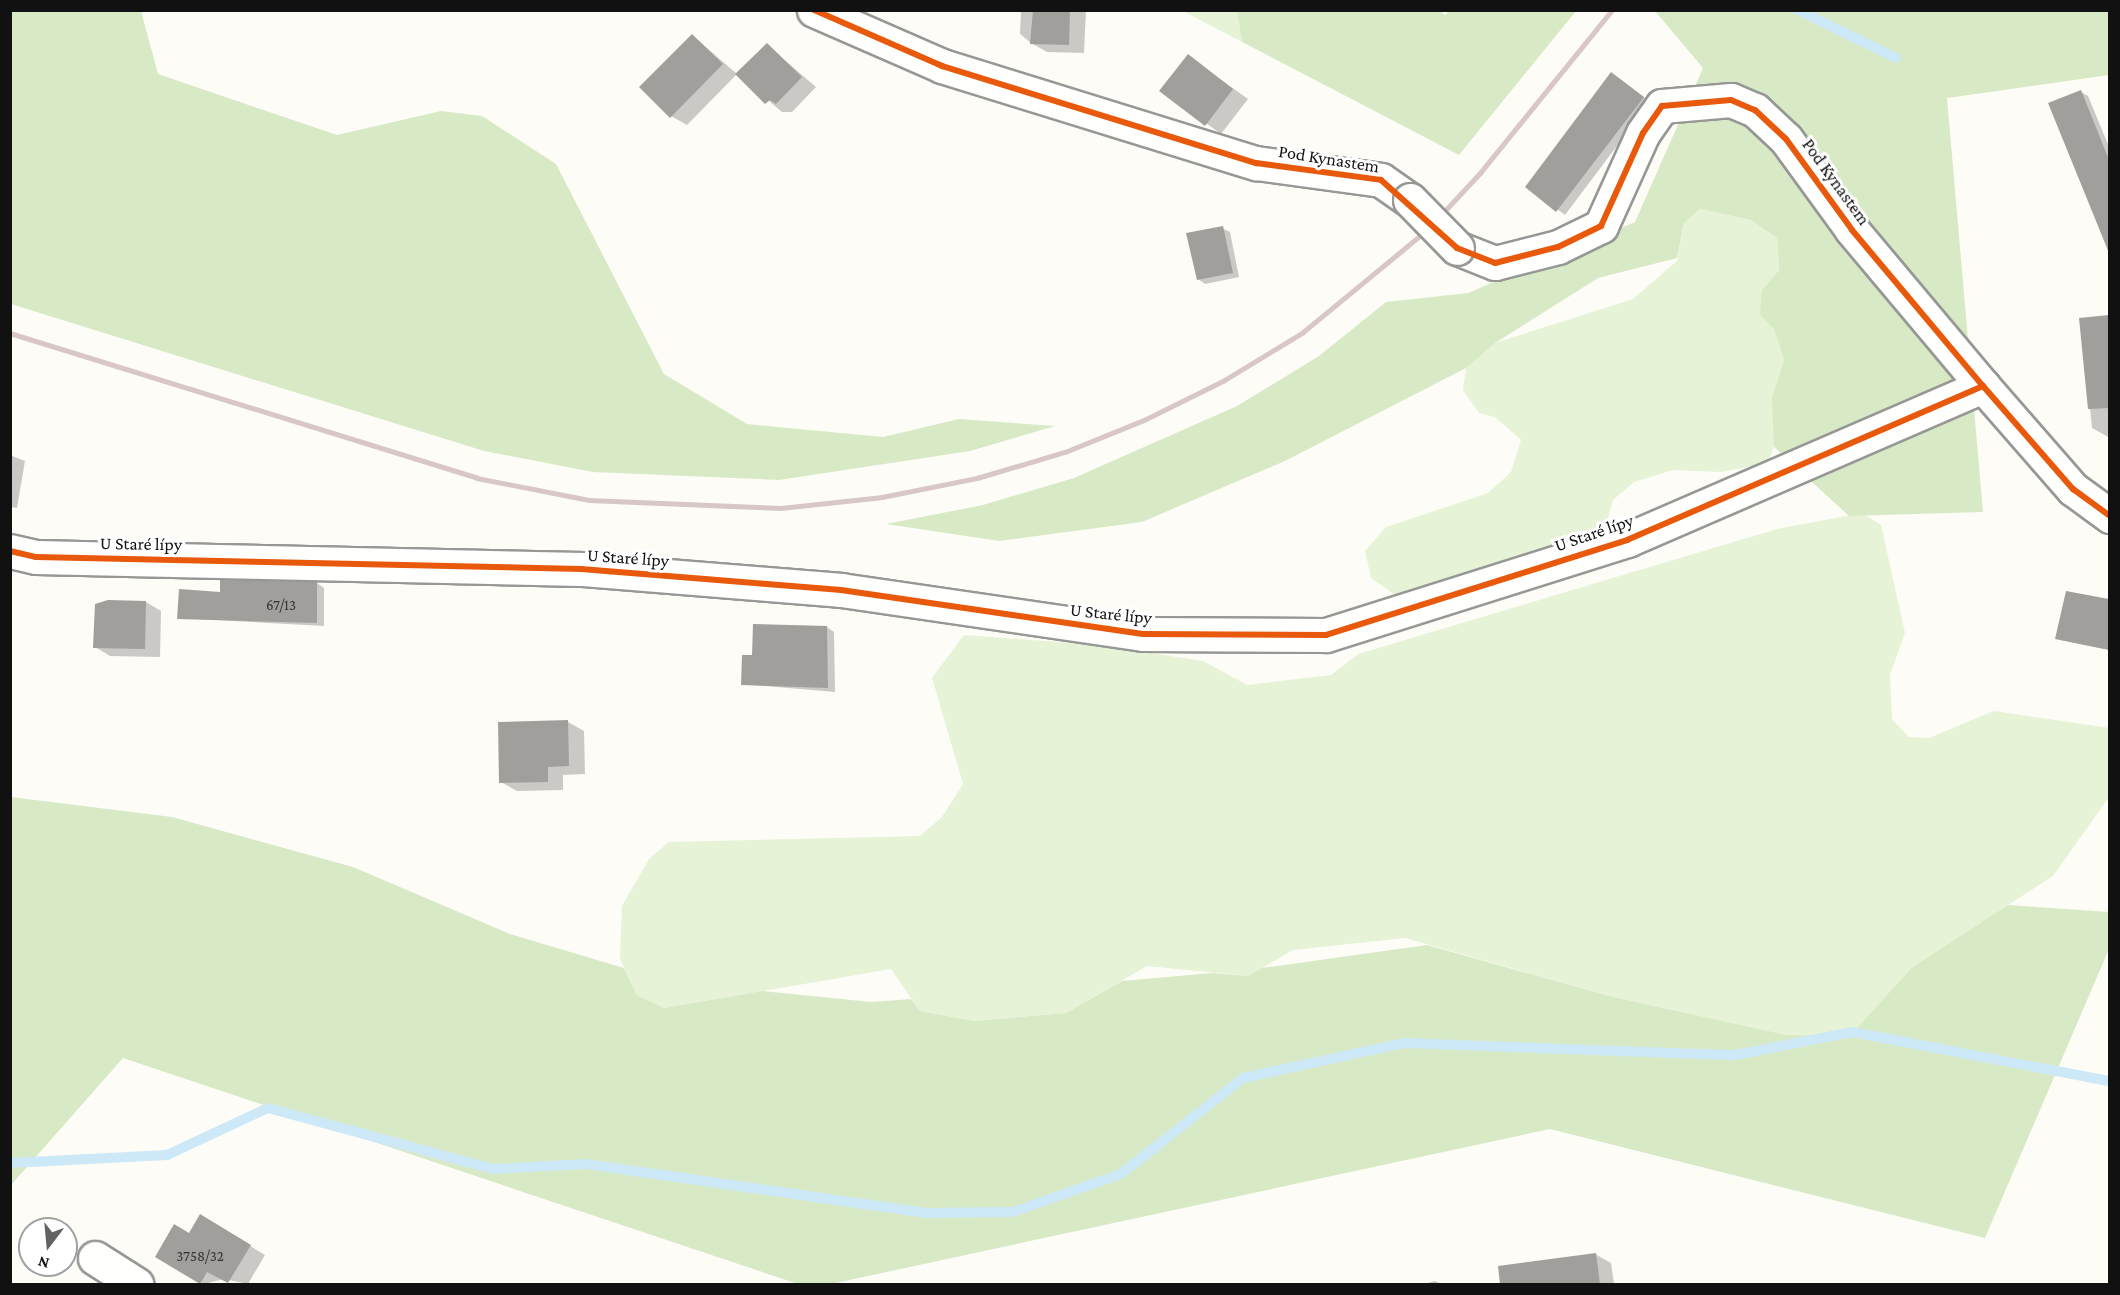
<!DOCTYPE html>
<html>
<head>
<meta charset="utf-8">
<style>
	body { margin:0 }
	#map { position:relative; width:2120px; height:1295px; overflow:hidden; background:#fdfcf7; font-family:"Crimson Pro",serif }
	div>[style] { position:absolute }
	.green>* { inset:0; background:#e7f3d7 }
	.forest>* { inset:0; background:#d8eac5 }
	.shadow>* { inset:0; background:#0003 }
	.stream>* { height:10px; margin:-5px; padding:0 5px; transform-origin:5px; border-radius:5px; background:#cde8f7 }
	.building>* { inset:0; background:#a19f9c }
	.roads { filter:drop-shadow(2px 0 #979795) drop-shadow(-2px 0 #979795) drop-shadow(0 2px #979795) drop-shadow(0 -2px #979795) }
	.minor>* { height:33px; margin:-16.5px; padding:0 16.5px; transform-origin:16.5px; border-radius:16.5px; background:#fffffe }
	.rail>* { height:4.5px; margin:-2.25px; padding:0 2.25px; transform-origin:2.25px; border-radius:2.25px; background:#d9c6c7 }
	.bridges { filter:drop-shadow(2px 0 #979795) drop-shadow(-2px 0 #979795) drop-shadow(0 2px #979795) drop-shadow(0 -2px #979795) }
	.minor-bridge>* { height:33px; margin:-16.5px; padding:0 16.5px; transform-origin:16.5px; border-radius:16.5px; background:#fffffe }
	.cycleway>* { height:6px; margin:-3px; padding:0 3px; transform-origin:3px; border-radius:3px; background:#e8590c }
	span { translate:-50% -50%; white-space:nowrap; text-align:center; line-height:1.15; -webkit-text-stroke:6px #fff; paint-order:stroke }
	.number-label { font-size:15px; color:#353434 }
	.number-label span { -webkit-text-stroke-width:0 }
	.street-label { font-size:18px; color:#111 }
	.frame { position:absolute; inset:0; border:12px solid #111; pointer-events:none }
	.north { position:absolute; left:18px; top:1217px; width:60px; height:60px; box-sizing:border-box; background:#fff; border:2px solid #a0a0a0; border-radius:50%; rotate:196deg; font-size:16px; font-weight:700; line-height:24px; text-align:center; color:#111 }
	.north::after { content:''; display:block; margin:auto; width:21px; height:27px; background:#646362; clip-path:polygon(50% 0,100% 100%,50% 72%,0 100%) }
</style>
</head>
<body>
<div id="map">
	<div class="green">
		<div style="clip-path:polygon(1183px 11px,1237px 11px,1242px 42px)"></div>
		<div style="clip-path:polygon(1700px 209px,1751px 220px,1777px 238px,1779px 270px,1762px 290px,1784px 360px,1772px 397px,1777px 437px,1768px 463px,1721px 472px,1673px 470px,1634px 482px,1613px 500px,1607px 523px,1550px 554px,1401px 599px,1371px 578px,1365px 551px,1386px 527px,1488px 493px,1511px 472px,1521px 440px,1495px 417px,1479px 413px,1463px 390px,1466px 368px,1495px 343px,1633px 299px,1677px 261px,1684px 223px)"></div>
		<div style="clip-path:polygon(1862px 513px,1881px 525px,1905px 633px,1890px 675px,1892px 719px,1909px 737px,1929px 738px,1994px 711px,2109px 728px,2109px 797px,2053px 876px,1911px 968px,1850px 1036px,1787px 1035px,1613px 997px,1405px 938px,1293px 950px,1248px 976px,1147px 966px,1066px 1013px,974px 1021px,920px 1011px,891px 969px,664px 1008px,637px 995px,620px 959px,622px 906px,649px 859px,669px 842px,920px 836px,942px 817px,963px 784px,932px 678px,964px 635px,1099px 645px,1203px 661px,1247px 685px,1331px 675px,1358px 654px,1777px 529px)"></div>
	</div>
	<div class="forest">
		<div style="clip-path:polygon(11px 10px,141px 11px,158px 74px,337px 135px,441px 111px,482px 116px,556px 164px,664px 374px,747px 424px,883px 437px,959px 419px,1055px 426px,970px 451px,779px 480px,593px 472px,484px 451px,11px 304px)"></div>
		<div style="clip-path:polygon(1438px 10px,1445px 15px,1451px 10px,1576px 11px,1459px 155px,1242px 42px,1237px 11px)"></div>
		<div style="clip-path:polygon(1655px 11px,2109px 11px,2109px 75px,1947px 98px,1983px 512px,1849px 516px,1774px 447px,1772px 397px,1784px 360px,1774px 329px,1760px 315px,1762px 290px,1779px 270px,1777px 238px,1751px 220px,1700px 209px,1684px 223px,1677px 258px,1598px 278px,1495px 343px,1466px 368px,1285px 461px,1142px 522px,999px 541px,886px 524px,983px 505px,1074px 478px,1237px 406px,1319px 356px,1386px 302px,1468px 293px,1635px 222px,1703px 68px)"></div>
		<div style="clip-path:polygon(11px 797px,172px 817px,353px 867px,510px 934px,624px 968px,637px 995px,664px 1008px,762px 991px,871px 1002px,911px 999px,920px 1011px,974px 1021px,1066px 1013px,1122px 981px,1212px 973px,1248px 976px,1262px 968px,1427px 945px,1613px 997px,1787px 1035px,1850px 1036px,1911px 968px,2008px 905px,2109px 912px,2109px 949px,1985px 1238px,1550px 1129px,831px 1284px,798px 1284px,123px 1058px,11px 1185px)"></div>
	</div>
	<div class="shadow">
		<div style="clip-path:polygon(1021px 10px,1086px 10px,1084px 53px,1047px 52px,1031px 43px,1020px 34px)"></div>
		<div style="clip-path:polygon(692px 35px,737px 74px,767px 45px,816px 87px,792px 112px,782px 112px,737px 74px,687px 125px,671px 116px)"></div>
		<div style="clip-path:polygon(1188px 56px,1248px 99px,1221px 134px,1162px 91px)"></div>
		<div style="clip-path:polygon(1612px 74px,1650px 102px,1565px 215px,1527px 186px)"></div>
		<div style="clip-path:polygon(2081px 92px,2088px 96px,2110px 149px,2109px 237px)"></div>
		<div style="clip-path:polygon(1222px 228px,1230px 232px,1239px 277px,1205px 284px,1198px 279px)"></div>
		<div style="clip-path:polygon(2110px 316px,2110px 438px,2092px 428px,2081px 319px)"></div>
		<div style="clip-path:polygon(10px 455px,25px 461px,17px 508px,10px 507px)"></div>
		<div style="clip-path:polygon(317px 583px,324px 588px,324px 626px,179px 618px,221px 593px)"></div>
		<div style="clip-path:polygon(2067px 593px,2110px 601px,2110px 650px,2057px 639px)"></div>
		<div style="clip-path:polygon(146px 602px,161px 611px,160px 657px,110px 656px,95px 647px)"></div>
		<div style="clip-path:polygon(827px 627px,834px 632px,835px 692px,742px 684px,753px 656px)"></div>
		<div style="clip-path:polygon(568px 722px,584px 731px,585px 774px,563px 775px,563px 790px,517px 791px,501px 782px)"></div>
		<div style="clip-path:polygon(200px 1216px,265px 1255px,248px 1284px,224px 1279px,204px 1284px,157px 1257px,189px 1234px)"></div>
		<div style="clip-path:polygon(1595px 1254px,1611px 1263px,1614px 1284px,1538px 1284px,1535px 1262px)"></div>
		<div style="clip-path:polygon(1435px 1281px,1441px 1284px,1423px 1284px)"></div>
	</div>
	<div class="stream">
		<div style="left:1798px;top:10px;width:109px;rotate:26.1deg"></div>
		<div style="left:10px;top:1163px;width:157px;rotate:-2.9deg"></div>
		<div style="left:167px;top:1155px;width:111px;rotate:-25deg"></div>
		<div style="left:268px;top:1108px;width:232px;rotate:15.2deg"></div>
		<div style="left:492px;top:1169px;width:94px;rotate:-3deg"></div>
		<div style="left:586px;top:1164px;width:342px;rotate:8.2deg"></div>
		<div style="left:924px;top:1213px;width:89px;rotate:-0.6deg"></div>
		<div style="left:1013px;top:1212px;width:114px;rotate:-19.4deg"></div>
		<div style="left:1121px;top:1174px;width:155px;rotate:-38.2deg"></div>
		<div style="left:1243px;top:1078px;width:164px;rotate:-12.3deg"></div>
		<div style="left:1403px;top:1043px;width:332px;rotate:2.1deg"></div>
		<div style="left:1735px;top:1055px;width:119px;rotate:-11.1deg"></div>
		<div style="left:1852px;top:1032px;width:263px;rotate:10.8deg"></div>
	</div>
	<div class="building">
		<div style="clip-path:polygon(1033px 10px,1070px 10px,1069px 45px,1030px 44px)"></div>
		<div style="clip-path:polygon(692px 34px,723px 64px,670px 118px,639px 87px)"></div>
		<div style="clip-path:polygon(767px 43px,802px 77px,776px 104px,770px 100px,765px 104px,735px 74px)"></div>
		<div style="clip-path:polygon(1188px 54px,1233px 89px,1205px 126px,1159px 91px)"></div>
		<div style="clip-path:polygon(1611px 72px,1644px 97px,1556px 212px,1525px 187px)"></div>
		<div style="clip-path:polygon(2081px 90px,2109px 160px,2109px 253px,2048px 103px)"></div>
		<div style="clip-path:polygon(1223px 226px,1233px 273px,1197px 280px,1186px 233px)"></div>
		<div style="clip-path:polygon(2109px 315px,2109px 408px,2088px 409px,2079px 318px)"></div>
		<div style="clip-path:polygon(220px 580px,317px 582px,317px 623px,177px 619px,179px 589px,220px 592px)"></div>
		<div style="clip-path:polygon(2066px 591px,2109px 599px,2109px 650px,2055px 639px)"></div>
		<div style="clip-path:polygon(108px 600px,146px 601px,145px 649px,93px 648px,95px 604px)"></div>
		<div style="clip-path:polygon(753px 624px,827px 626px,828px 688px,741px 685px,742px 655px,752px 655px)"></div>
		<div style="clip-path:polygon(568px 720px,569px 766px,548px 767px,548px 782px,499px 783px,498px 722px)"></div>
		<div style="clip-path:polygon(200px 1214px,251px 1245px,228px 1283px,207px 1272px,200px 1284px,155px 1257px,174px 1224px,189px 1233px)"></div>
		<div style="clip-path:polygon(1596px 1253px,1600px 1284px,1500px 1284px,1498px 1266px)"></div>
	</div>
	<div class="roads">
		<div class="minor">
			<div style="left:814px;top:10px;width:140px;rotate:23.6deg"></div>
			<div style="left:942px;top:66px;width:329px;rotate:17.2deg"></div>
			<div style="left:1256px;top:163px;width:126px;rotate:7.7deg"></div>
			<div style="left:1381px;top:180px;width:35px;rotate:35deg"></div>
			<div style="left:1457px;top:248px;width:41px;rotate:21.5deg"></div>
			<div style="left:1495px;top:263px;width:65px;rotate:-14.3deg"></div>
			<div style="left:1558px;top:247px;width:48px;rotate:-26deg"></div>
			<div style="left:1601px;top:226px;width:102px;rotate:-65.7deg"></div>
			<div style="left:1643px;top:133px;width:33px;rotate:-55deg"></div>
			<div style="left:1662px;top:106px;width:69px;rotate:-5deg"></div>
			<div style="left:1731px;top:100px;width:26px;rotate:23deg"></div>
			<div style="left:1755px;top:110px;width:42px;rotate:43.1deg"></div>
			<div style="left:1786px;top:139px;width:112px;rotate:54deg"></div>
			<div style="left:1852px;top:230px;width:204px;rotate:50deg"></div>
			<div style="left:10px;top:551px;width:27px;rotate:13deg"></div>
			<div style="left:36px;top:557px;width:545px;rotate:1.26deg"></div>
			<div style="left:581px;top:569px;width:261px;rotate:4.6deg"></div>
			<div style="left:841px;top:590px;width:305px;rotate:8.3deg"></div>
			<div style="left:1143px;top:634px;width:183px;rotate:0.3deg"></div>
			<div style="left:1326px;top:635px;width:316px;rotate:-17.5deg"></div>
			<div style="left:1627px;top:540px;width:388px;rotate:-23.4deg"></div>
			<div style="left:1983px;top:386px;width:137px;rotate:48.9deg"></div>
			<div style="left:2073px;top:489px;width:46px;rotate:36.1deg"></div>
			<div style="left:95px;top:1258px;width:49px;rotate:32.4deg"></div>
		</div>
	</div>
	<div class="rail">
		<div style="left:10px;top:333px;width:489px;rotate:17.2deg"></div>
		<div style="left:477px;top:478px;width:114px;rotate:11.1deg"></div>
		<div style="left:589px;top:500px;width:192px;rotate:2.4deg"></div>
		<div style="left:781px;top:508px;width:102px;rotate:-6.2deg"></div>
		<div style="left:882px;top:497px;width:97px;rotate:-11.3deg"></div>
		<div style="left:977px;top:478px;width:92px;rotate:-16.5deg"></div>
		<div style="left:1065px;top:452px;width:85px;rotate:-22.1deg"></div>
		<div style="left:1144px;top:420px;width:88px;rotate:-26.3deg"></div>
		<div style="left:1223px;top:381px;width:92px;rotate:-31.3deg"></div>
		<div style="left:1302px;top:333px;width:163px;rotate:-39.5deg"></div>
		<div style="left:1428px;top:229px;width:76px;rotate:-47.1deg"></div>
		<div style="left:1480px;top:173px;width:210px;rotate:-51deg"></div>
	</div>
	<div class="bridges">
		<div class="minor-bridge">
			<div style="left:1410px;top:200px;width:67px;rotate:45.6deg"></div>
		</div>
	</div>
	<div class="cycleway">
		<div style="left:814px;top:10px;width:140px;rotate:23.6deg"></div>
		<div style="left:942px;top:66px;width:329px;rotate:17.2deg"></div>
		<div style="left:1256px;top:163px;width:126px;rotate:7.7deg"></div>
		<div style="left:1381px;top:180px;width:102px;rotate:41.8deg"></div>
		<div style="left:1457px;top:248px;width:41px;rotate:21.5deg"></div>
		<div style="left:1495px;top:263px;width:65px;rotate:-14.3deg"></div>
		<div style="left:1558px;top:247px;width:48px;rotate:-26deg"></div>
		<div style="left:1601px;top:226px;width:102px;rotate:-65.7deg"></div>
		<div style="left:1643px;top:133px;width:33px;rotate:-55deg"></div>
		<div style="left:1662px;top:106px;width:69px;rotate:-5deg"></div>
		<div style="left:1731px;top:100px;width:26px;rotate:23deg"></div>
		<div style="left:1755px;top:110px;width:42px;rotate:43.1deg"></div>
		<div style="left:1786px;top:139px;width:112px;rotate:54deg"></div>
		<div style="left:1852px;top:230px;width:204px;rotate:50deg"></div>
		<div style="left:10px;top:551px;width:27px;rotate:13deg"></div>
		<div style="left:36px;top:557px;width:545px;rotate:1.26deg"></div>
		<div style="left:581px;top:569px;width:261px;rotate:4.6deg"></div>
		<div style="left:841px;top:590px;width:305px;rotate:8.3deg"></div>
		<div style="left:1143px;top:634px;width:183px;rotate:0.3deg"></div>
		<div style="left:1326px;top:635px;width:316px;rotate:-17.5deg"></div>
		<div style="left:1627px;top:540px;width:388px;rotate:-23.4deg"></div>
		<div style="left:1983px;top:386px;width:137px;rotate:48.9deg"></div>
		<div style="left:2073px;top:489px;width:46px;rotate:36.1deg"></div>
	</div>
	<div class="number-label">
		<span style="left:281px;top:606px">67/13</span>
		<span style="left:200px;top:1257px">3758/32</span>
	</div>
	<div class="street-label">
		<span style="left:1329px;top:159px;rotate:9deg">Pod Kynastem</span>
		<span style="left:1836px;top:182px;rotate:54deg">Pod Kynastem</span>
		<span style="left:1594px;top:533px;rotate:-19deg">U Staré lípy</span>
		<span style="left:141px;top:544px;rotate:1deg">U Staré lípy</span>
		<span style="left:628px;top:558px;rotate:4deg">U Staré lípy</span>
		<span style="left:1111px;top:614px;rotate:6deg">U Staré lípy</span>
	</div>
	<div class="frame"></div>
	<div class="north">N</div>
</div>
</body>
</html>
